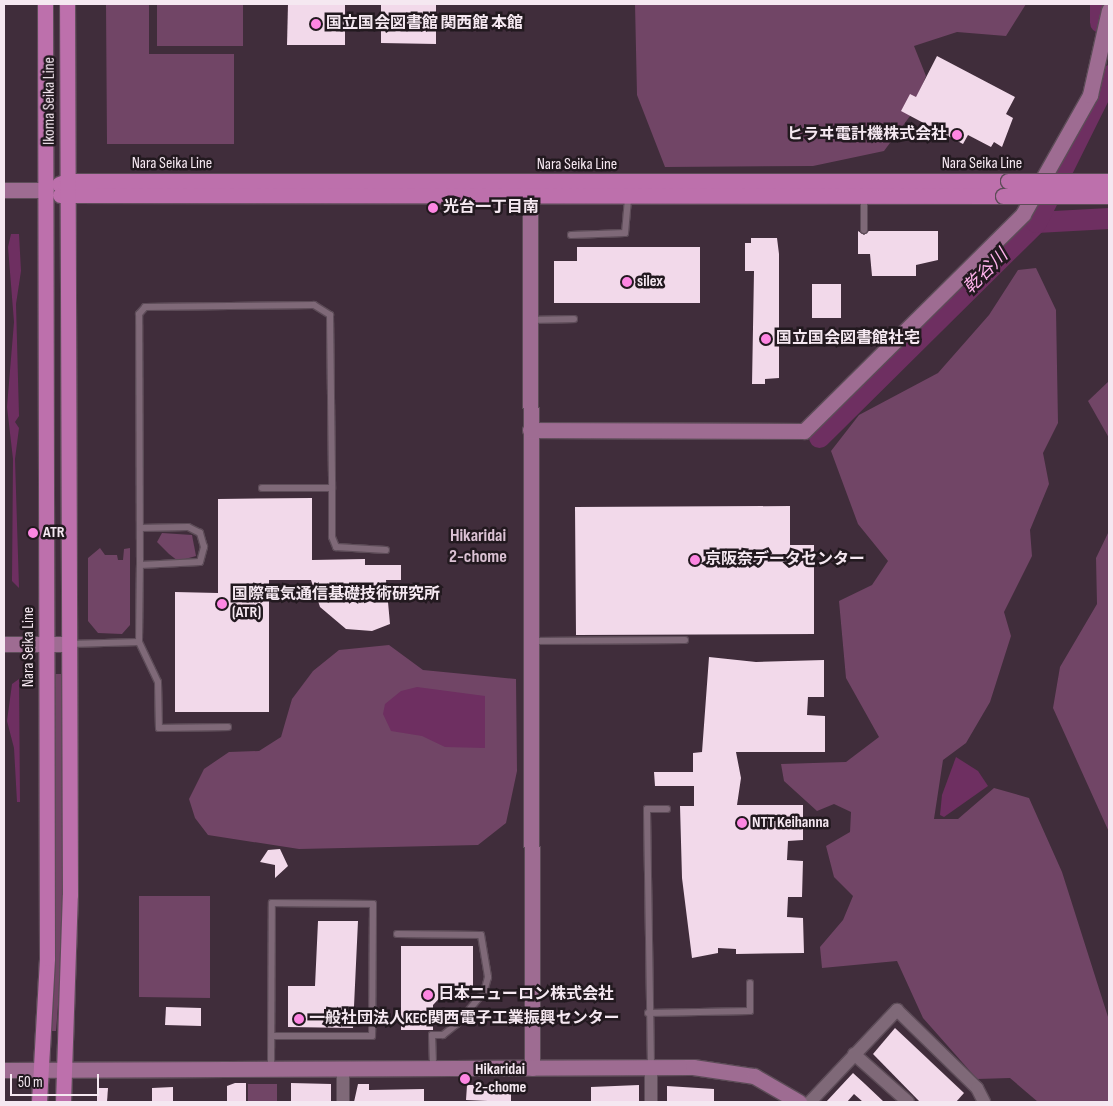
<!DOCTYPE html>
<html>
<head>
<meta charset="utf-8">
<style>
	body { margin:0 }
	#map { position:relative; width:1113px; height:1106px; overflow:hidden; background:#402d3b; font-family:"Sofia Sans Condensed","Noto Sans JP",sans-serif }
	div>[style] { position:absolute }
	.green>* { inset:0; background:#714566 }
	.water>* { inset:0; background:#6e2f61 }
	.river>* { height:21px; margin:-10.5px; padding:0 10.5px; transform-origin:10.5px; border-radius:10.5px; background:#6e2f61 }
	.building>* { inset:0; background:#f2d9ea }
	.roads { filter:drop-shadow(1px 0 #5d4c58) drop-shadow(-1px 0 #5d4c58) drop-shadow(0 1px #5d4c58) drop-shadow(0 -1px #5d4c58) }
	.lane>* { height:6px; margin:-3px; padding:0 3px; transform-origin:3px; border-radius:3px; background:#7f6978 }
	.street>* { height:12px; margin:-6px; padding:0 6px; transform-origin:6px; border-radius:6px; background:#7f6978 }
	.secondary>* { height:15px; margin:-7.5px; padding:0 7.5px; transform-origin:7.5px; border-radius:7.5px; background:#9e6c92 }
	.primary>* { height:15px; margin:-7.5px; padding:0 7.5px; transform-origin:7.5px; border-radius:7.5px; background:#bd70ac }
	.bridges { filter:drop-shadow(1px 0 #5d4c58) drop-shadow(-1px 0 #5d4c58) drop-shadow(0 1px #5d4c58) drop-shadow(0 -1px #5d4c58) }
	.primary-bridge>* { height:15px; margin:-7.5px; padding:0 7.5px; transform-origin:7.5px; border-radius:7.5px; background:#bd70ac }
	.dots>* { width:14px; height:14px; translate:-50% -50%; box-sizing:border-box; border:2px solid #22191f; border-radius:50% }
	span { translate:-50% -50%; white-space:nowrap; text-align:center; line-height:1.15; -webkit-text-stroke:5px #22191f; paint-order:stroke }
	.poi-label { font-size:16px; color:#f5e8f1; font-weight:700 }
	.left { translate:0 -50%; text-align:left }
	.right { translate:-100% -50%; text-align:right }
	.street-label { font-size:16px; color:#f5e8f1 }
	.water-label { font-size:18px; color:#feb2eb; font-style:italic }
	.neighbourhood-label { font-size:18px; color:#dbc2d4; font-weight:700 }
	.frame { position:absolute; inset:0; border:5px solid #f5e8f1; pointer-events:none }
	.scale { position:absolute; left:10px; top:1074px; width:89px; height:22px; box-sizing:border-box; border:2px solid #f5e8f1; border-top:0; padding-left:6px; font-size:15px; line-height:18px; white-space:nowrap; color:#f5e8f1; -webkit-text-stroke:4px #22191f; paint-order:stroke }
</style>
</head>
<body>
<div id="map">
	<div class="green">
		<div style="clip-path:polygon(106px 4px,149px 4px,149px 54px,234px 54px,234px 144px,107px 144px)"></div>
		<div style="clip-path:polygon(157px 4px,243px 4px,243px 46px,157px 46px)"></div>
		<div style="clip-path:polygon(635px 4px,1026px 4px,1006px 36px,957px 32px,914px 46px,926px 76px,910px 116px,884px 151px,813px 166px,665px 167px,637px 95px)"></div>
		<div style="clip-path:polygon(1036px 268px,1056px 310px,1058px 423px,1043px 453px,1049px 484px,1030px 530px,1032px 556px,1004px 612px,1011px 636px,990px 702px,966px 743px,943px 760px,934px 819px,958px 819px,994px 788px,1029px 798px,1062px 872px,1109px 1020px,1109px 1102px,1038px 1102px,1010px 1078px,977px 1079px,923px 1018px,897px 961px,822px 968px,820px 947px,843px 920px,853px 896px,834px 877px,826px 846px,850px 832px,851px 812px,834px 804px,817px 811px,784px 781px,781px 764px,846px 762px,879px 737px,846px 678px,839px 601px,872px 585px,888px 561px,858px 524px,831px 451px,859px 415px,938px 373px,989px 315px,1018px 270px)"></div>
		<div style="clip-path:polygon(1109px 381px,1109px 438px,1088px 401px)"></div>
		<div style="clip-path:polygon(1109px 531px,1109px 832px,1053px 708px,1060px 667px,1097px 604px,1096px 558px)"></div>
		<div style="clip-path:polygon(162px 533px,192px 535px,196px 556px,178px 561px,169px 554px,157px 542px)"></div>
		<div style="clip-path:polygon(100px 548px,105px 555px,117px 555px,118px 560px,123px 560px,124px 549px,130px 548px,130px 625px,122px 634px,98px 633px,88px 621px,88px 558px)"></div>
		<div style="clip-path:polygon(389px 645px,423px 670px,516px 679px,517px 771px,506px 823px,478px 845px,299px 849px,208px 835px,195px 818px,189px 799px,204px 769px,229px 752px,259px 751px,281px 737px,292px 699px,313px 671px,339px 650px)"></div>
		<div style="clip-path:polygon(53px 674px,62px 674px,63px 942px,56px 1031px,50px 1031px)"></div>
		<div style="clip-path:polygon(139px 896px,210px 896px,210px 998px,139px 997px)"></div>
		<div style="clip-path:polygon(248px 1084px,277px 1084px,277px 1102px,248px 1102px)"></div>
	</div>
	<div class="water">
		<div style="clip-path:polygon(11px 234px,19px 234px,21px 271px,16px 304px,19px 416px,15px 422px,19px 428px,15px 459px,19px 588px,12px 581px,13px 459px,7px 407px,14px 322px,8px 247px)"></div>
		<div style="clip-path:polygon(19px 679px,20px 802px,17px 802px,14px 748px,7px 721px,12px 684px)"></div>
		<div style="clip-path:polygon(417px 687px,485px 696px,485px 748px,445px 747px,422px 736px,391px 731px,383px 714px,385px 704px,401px 691px)"></div>
		<div style="clip-path:polygon(956px 757px,978px 771px,988px 786px,944px 817px,940px 815px,942px 795px)"></div>
	</div>
	<div class="river">
		<div style="left:1100px;top:22px;width:18px;rotate:-90deg"></div>
		<div style="left:1036px;top:222px;width:73px;rotate:-3.1deg"></div>
		<div style="left:819px;top:437px;width:305px;rotate:-44.7deg"></div>
		<div style="left:1036px;top:222px;width:164px;rotate:-63.6deg"></div>
	</div>
	<div class="building">
		<div style="clip-path:polygon(288px 4px,345px 4px,345px 45px,287px 45px)"></div>
		<div style="clip-path:polygon(381px 4px,436px 4px,436px 44px,381px 43px)"></div>
		<div style="clip-path:polygon(937px 56px,1015px 97px,1006px 114px,1013px 118px,1002px 147px,994px 142px,991px 147px,968px 135px,963px 144px,901px 111px,910px 94px,916px 97px)"></div>
		<div style="clip-path:polygon(858px 231px,864px 235px,869px 231px,938px 231px,938px 260px,916px 265px,916px 276px,872px 276px,870px 254px,858px 254px)"></div>
		<div style="clip-path:polygon(751px 238px,777px 238px,779px 254px,779px 378px,765px 379px,765px 384px,752px 384px,754px 271px,745px 271px,745px 243px,751px 243px)"></div>
		<div style="clip-path:polygon(577px 247px,700px 247px,700px 303px,554px 303px,554px 261px,577px 261px)"></div>
		<div style="clip-path:polygon(812px 284px,841px 284px,841px 318px,812px 318px)"></div>
		<div style="clip-path:polygon(312px 498px,312px 560px,365px 559px,365px 565px,401px 565px,401px 580px,386px 580px,390px 624px,372px 631px,346px 629px,320px 607px,311px 580px,269px 580px,269px 712px,175px 712px,175px 592px,218px 593px,218px 499px)"></div>
		<div style="clip-path:polygon(790px 506px,790px 545px,814px 545px,814px 634px,576px 635px,575px 507px)"></div>
		<div style="clip-path:polygon(709px 657px,756px 662px,824px 660px,824px 697px,808px 697px,807px 715px,825px 716px,825px 752px,736px 752px,741px 778px,737px 805px,803px 805px,803px 840px,788px 841px,787px 860px,803px 861px,802px 897px,788px 897px,787px 917px,803px 918px,804px 953px,736px 954px,736px 949px,718px 948px,718px 953px,692px 958px,682px 878px,680px 806px,694px 806px,694px 786px,655px 786px,654px 772px,693px 772px,693px 753px,702px 752px)"></div>
		<div style="clip-path:polygon(280px 849px,288px 866px,275px 878px,275px 865px,260px 862px,268px 850px)"></div>
		<div style="clip-path:polygon(318px 921px,358px 921px,353px 1028px,288px 1027px,288px 986px,315px 986px)"></div>
		<div style="clip-path:polygon(401px 946px,473px 946px,473px 989px,448px 989px,433px 1005px,433px 1030px,401px 1030px)"></div>
		<div style="clip-path:polygon(166px 1007px,201px 1008px,201px 1026px,165px 1025px)"></div>
		<div style="clip-path:polygon(895px 1028px,964px 1093px,956px 1102px,920px 1102px,873px 1054px)"></div>
		<div style="clip-path:polygon(853px 1073px,865px 1084px,884px 1102px,863px 1102px,854px 1094px,847px 1102px,826px 1102px)"></div>
		<div style="clip-path:polygon(235px 1083px,246px 1083px,246px 1102px,227px 1102px,227px 1086px)"></div>
		<div style="clip-path:polygon(291px 1083px,331px 1084px,331px 1102px,291px 1102px)"></div>
		<div style="clip-path:polygon(358px 1084px,369px 1084px,369px 1090px,424px 1089px,424px 1102px,354px 1102px)"></div>
		<div style="clip-path:polygon(467px 1085px,515px 1085px,515px 1094px,511px 1094px,511px 1102px,466px 1100px)"></div>
		<div style="clip-path:polygon(639px 1085px,639px 1102px,591px 1102px,591px 1087px)"></div>
		<div style="clip-path:polygon(667px 1086px,714px 1089px,714px 1102px,667px 1102px)"></div>
		<div style="clip-path:polygon(173px 1087px,173px 1102px,152px 1102px,152px 1088px)"></div>
		<div style="clip-path:polygon(97px 1088px,108px 1088px,107px 1102px,97px 1102px)"></div>
	</div>
	<div class="roads">
		<div class="lane">
			<div style="left:864px;top:196px;width:34px;rotate:90deg"></div>
			<div style="left:571px;top:235px;width:54px;rotate:-2.1deg"></div>
			<div style="left:625px;top:233px;width:36px;rotate:-85deg"></div>
			<div style="left:531px;top:320px;width:43px;rotate:-1.3deg"></div>
			<div style="left:332px;top:488px;width:49px;rotate:90deg"></div>
			<div style="left:332px;top:537px;width:11px;rotate:68deg"></div>
			<div style="left:336px;top:547px;width:50px;rotate:3.4deg"></div>
			<div style="left:140px;top:565px;width:251px;rotate:-90.2deg"></div>
			<div style="left:139px;top:314px;width:9px;rotate:-49deg"></div>
			<div style="left:145px;top:307px;width:169px;rotate:-0.7deg"></div>
			<div style="left:314px;top:305px;width:19px;rotate:32deg"></div>
			<div style="left:330px;top:315px;width:173px;rotate:89.3deg"></div>
			<div style="left:332px;top:488px;width:70px;rotate:180deg"></div>
			<div style="left:531px;top:641px;width:154px;rotate:-0.4deg"></div>
			<div style="left:139px;top:642px;width:44px;rotate:64.6deg"></div>
			<div style="left:158px;top:682px;width:46px;rotate:88.8deg"></div>
			<div style="left:159px;top:728px;width:69px;rotate:-0.8deg"></div>
			<div style="left:69px;top:644px;width:70px;rotate:-1.6deg"></div>
			<div style="left:139px;top:642px;width:77px;rotate:-89.3deg"></div>
			<div style="left:140px;top:565px;width:60px;rotate:-2.9deg"></div>
			<div style="left:200px;top:562px;width:16px;rotate:-75deg"></div>
			<div style="left:204px;top:547px;width:15px;rotate:-106deg"></div>
			<div style="left:200px;top:533px;width:13px;rotate:-153deg"></div>
			<div style="left:188px;top:527px;width:48px;rotate:178.8deg"></div>
			<div style="left:397px;top:934px;width:84px;rotate:0.7deg"></div>
			<div style="left:481px;top:935px;width:43px;rotate:80.5deg"></div>
			<div style="left:488px;top:977px;width:16px;rotate:105deg"></div>
			<div style="left:484px;top:992px;width:42px;rotate:130.2deg"></div>
			<div style="left:457px;top:1024px;width:18px;rotate:142deg"></div>
			<div style="left:443px;top:1035px;width:11px;rotate:180deg"></div>
			<div style="left:432px;top:1035px;width:33px;rotate:88deg"></div>
			<div style="left:648px;top:1013px;width:102px;rotate:-1.1deg"></div>
			<div style="left:750px;top:1011px;width:28px;rotate:-90deg"></div>
			<div style="left:651px;top:1066px;width:257px;rotate:-90.9deg"></div>
			<div style="left:647px;top:809px;width:20px"></div>
			<div style="left:271px;top:1068px;width:165px;rotate:-89.7deg"></div>
			<div style="left:272px;top:903px;width:101px;rotate:0.6deg"></div>
			<div style="left:373px;top:904px;width:132px;rotate:90.4deg"></div>
			<div style="left:372px;top:1036px;width:100px;rotate:180deg"></div>
		</div>
		<div class="street">
			<div style="left:854px;top:1054px;width:72px;rotate:41.6deg"></div>
			<div style="left:651px;top:1067px;width:35px;rotate:90deg"></div>
			<div style="left:343px;top:1068px;width:34px;rotate:90deg"></div>
			<div style="left:810px;top:1102px;width:127px;rotate:-46.6deg"></div>
			<div style="left:897px;top:1010px;width:112px;rotate:44.3deg"></div>
			<div style="left:977px;top:1088px;width:16px;rotate:63deg"></div>
		</div>
		<div class="secondary">
			<div style="left:530px;top:182px;width:886px;rotate:89.87deg"></div>
			<div style="left:4px;top:190px;width:42px"></div>
			<div style="left:530px;top:430px;width:274px;rotate:0.2deg"></div>
			<div style="left:804px;top:431px;width:308px;rotate:-44.7deg"></div>
			<div style="left:1023px;top:214px;width:137px;rotate:-60.6deg"></div>
			<div style="left:1090px;top:95px;width:87px;rotate:-77.4deg"></div>
			<div style="left:4px;top:644px;width:64px"></div>
			<div style="left:4px;top:1070px;width:689px;rotate:-0.25deg"></div>
			<div style="left:693px;top:1067px;width:62px;rotate:8.4deg"></div>
			<div style="left:754px;top:1076px;width:52px;rotate:30deg"></div>
		</div>
		<div class="primary">
			<div style="left:59px;top:184px;width:9px;rotate:-21deg"></div>
			<div style="left:67px;top:181px;width:941px"></div>
			<div style="left:60px;top:195px;width:943px;rotate:0.06deg"></div>
			<div style="left:39px;top:1102px;width:144px;rotate:-86.8deg"></div>
			<div style="left:47px;top:958px;width:954px;rotate:-90.12deg"></div>
			<div style="left:63px;top:1102px;width:207px;rotate:-88.1deg"></div>
			<div style="left:70px;top:895px;width:891px;rotate:-90.19deg"></div>
		</div>
	</div>
	<div class="bridges">
		<div class="primary-bridge">
			<div style="left:1008px;top:181px;width:101px"></div>
			<div style="left:1003px;top:196px;width:106px"></div>
		</div>
	</div>
	<div class="dots">
		<div style="left:316px;top:24px;background:#fd86e2"></div>
		<div style="left:957px;top:135px;background:#fd86e2"></div>
		<div style="left:433px;top:208px;background:#fd86e2"></div>
		<div style="left:627px;top:282px;background:#fd86e2"></div>
		<div style="left:766px;top:339px;background:#fd86e2"></div>
		<div style="left:33px;top:533px;background:#fd86e2"></div>
		<div style="left:695px;top:560px;background:#fd86e2"></div>
		<div style="left:222px;top:604px;background:#fd86e2"></div>
		<div style="left:742px;top:823px;background:#fd86e2"></div>
		<div style="left:428px;top:995px;background:#fd86e2"></div>
		<div style="left:299px;top:1019px;background:#fd86e2"></div>
		<div style="left:465px;top:1079px;background:#fd86e2"></div>
	</div>
	<div class="poi-label">
		<span class="left" style="left:326px;top:24px">国立国会図書館 関西館 本館</span>
		<span class="right" style="left:947px;top:135px">ヒラヰ電計機株式会社</span>
		<span class="left" style="left:443px;top:208px">光台一丁目南</span>
		<span class="left" style="left:637px;top:282px">silex</span>
		<span class="left" style="left:776px;top:339px">国立国会図書館社宅</span>
		<span class="left" style="left:43px;top:533px">ATR</span>
		<span class="left" style="left:705px;top:560px">京阪奈データセンター</span>
		<span class="left" style="left:232px;top:604px">国際電気通信基礎技術研究所<br>(ATR)</span>
		<span class="left" style="left:752px;top:823px">NTT Keihanna</span>
		<span class="left" style="left:438px;top:995px">日本ニューロン株式会社</span>
		<span class="left" style="left:309px;top:1019px">一般社団法人KEC関西電子工業振興センター</span>
		<span class="left" style="left:475px;top:1079px">Hikaridai<br>2-chome</span>
	</div>
	<div class="street-label">
		<span style="left:50px;top:101px;rotate:-90deg">Ikoma Seika Line</span>
		<span style="left:172px;top:164px">Nara Seika Line</span>
		<span style="left:982px;top:164px">Nara Seika Line</span>
		<span style="left:577px;top:165px">Nara Seika Line</span>
		<span style="left:29px;top:647px;rotate:-90deg">Nara Seika Line</span>
	</div>
	<div class="water-label">
		<span style="left:986px;top:272px;rotate:-45deg">乾谷川</span>
	</div>
	<div class="neighbourhood-label">
		<span style="left:478px;top:547px">Hikaridai<br>2-chome</span>
	</div>
	<div class="frame"></div>
	<div class="scale">50 m</div>
</div>
</body>
</html>
